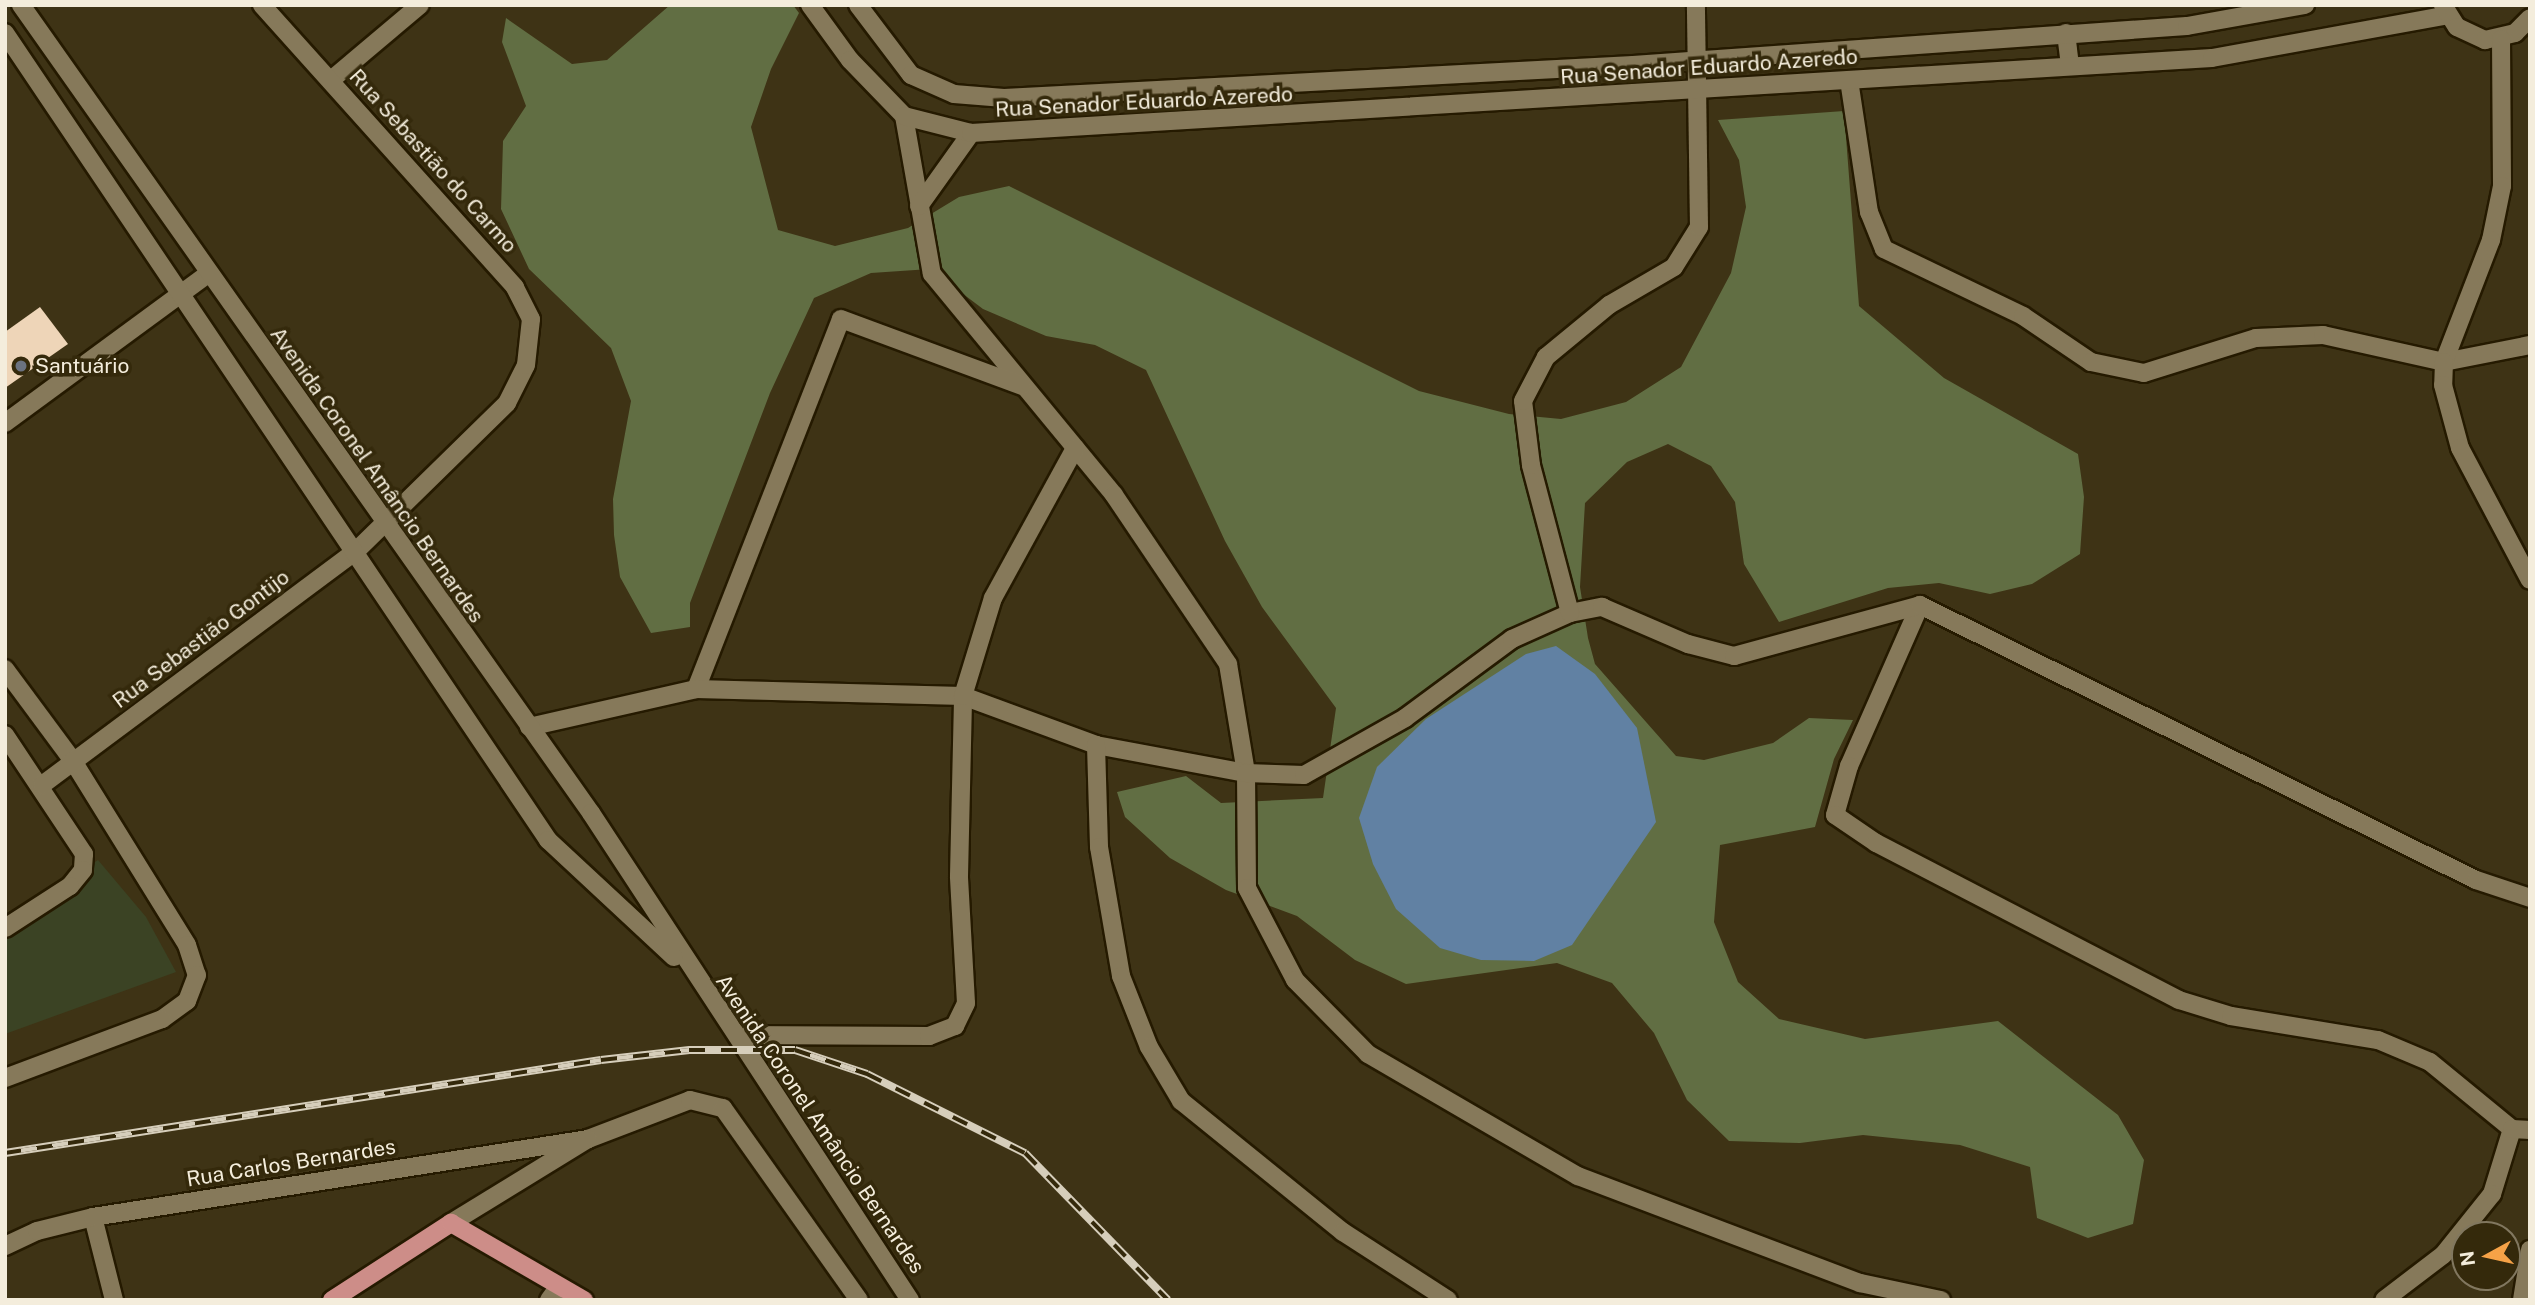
<!DOCTYPE html>
<html>
<head>
<meta charset="utf-8">
<style>
	body { margin:0 }
	#map { position:relative; width:2535px; height:1305px; overflow:hidden; background:#3e3315; font-family:"Public Sans",sans-serif }
	div>[style] { position:absolute }
	.green>* { inset:0; background:#3b4324 }
	.forest>* { inset:0; background:#616e43 }
	.water>* { inset:0; background:#6181a3 }
	.building>* { inset:0; background:#eed5b8 }
	.roads { filter:drop-shadow(2px 0 #251a00) drop-shadow(-2px 0 #251a00) drop-shadow(0 2px #251a00) drop-shadow(0 -2px #251a00) }
	.minor>* { height:18px; margin:-9px; padding:0 9px; transform-origin:9px; border-radius:9px; background:#86795a }
	.tertiary>* { height:18px; margin:-9px; padding:0 9px; transform-origin:9px; border-radius:9px; background:#86795a }
	.primary>* { height:18px; margin:-9px; padding:0 9px; transform-origin:9px; border-radius:9px; background:#cd8d88 }
	.rail>* { height:8px; margin-top:-4px; transform-origin:0; background:repeating-linear-gradient(90deg,#34290b 0 16px,#d6cebb 0 32px); box-sizing:border-box; border-block:2px solid #d6cebb }
	.dots>* { width:19px; height:19px; translate:-50% -50%; box-sizing:border-box; border:4px solid #34290b; border-radius:50% }
	span { translate:-50% -50%; white-space:nowrap; text-align:center; line-height:1.15; -webkit-text-stroke:7px #34290b; paint-order:stroke }
	.street-label { font-size:21px; color:#f4eddc }
	.poi-label { font-size:21px; color:#f4eddc }
	.left { translate:0 -50%; text-align:left }
	.frame { position:absolute; inset:0; border:7px solid #f4eddc; pointer-events:none }
	.north { position:absolute; left:2451px; top:1221px; width:70px; height:70px; box-sizing:border-box; background:#34290b; border:2px solid #81775f; border-radius:50%; rotate:262deg; font-size:19px; font-weight:700; line-height:28px; text-align:center; color:#f4eddc }
	.north::after { content:''; display:block; margin:auto; width:24px; height:32px; background:#f6a247; clip-path:polygon(50% 0,100% 100%,50% 72%,0 100%) }
</style>
</head>
<body>
<div id="map">
	<div class="green">
		<div style="clip-path:polygon(98px 860px,146px 917px,176px 972px,5px 1034px,5px 922px)"></div>
	</div>
	<div class="forest">
		<div style="clip-path:polygon(670px 5px,793px 5px,799px 13px,771px 69px,751px 127px,778px 230px,835px 246px,908px 228px,959px 197px,1009px 186px,1419px 391px,1509px 414px,1561px 419px,1626px 402px,1681px 367px,1731px 273px,1746px 207px,1739px 160px,1718px 120px,1844px 111px,1859px 306px,1944px 378px,2078px 454px,2084px 497px,2080px 554px,2032px 584px,1990px 594px,1939px 583px,1888px 588px,1779px 622px,1744px 564px,1735px 502px,1711px 466px,1668px 444px,1627px 462px,1585px 503px,1580px 587px,1588px 638px,1595px 664px,1676px 756px,1704px 760px,1773px 743px,1809px 718px,1853px 720px,1834px 759px,1815px 827px,1720px 845px,1714px 922px,1738px 982px,1779px 1019px,1865px 1039px,1998px 1021px,2118px 1115px,2144px 1160px,2133px 1224px,2088px 1238px,2037px 1218px,2030px 1167px,1960px 1145px,1863px 1135px,1800px 1143px,1729px 1141px,1687px 1100px,1654px 1033px,1612px 983px,1557px 963px,1406px 984px,1355px 960px,1297px 916px,1226px 890px,1170px 858px,1125px 817px,1117px 792px,1186px 776px,1221px 803px,1323px 798px,1336px 708px,1262px 607px,1225px 541px,1146px 370px,1095px 345px,1046px 336px,983px 309px,930px 269px,871px 273px,814px 298px,770px 393px,690px 603px,690px 627px,651px 633px,620px 577px,614px 535px,613px 499px,631px 401px,611px 348px,529px 269px,501px 209px,503px 141px,526px 106px,502px 42px,506px 18px,572px 64px,607px 60px)"></div>
	</div>
	<div class="water">
		<div style="clip-path:polygon(1556px 646px,1595px 674px,1637px 728px,1656px 822px,1572px 945px,1534px 961px,1481px 960px,1440px 948px,1396px 909px,1373px 864px,1359px 818px,1377px 767px,1426px 719px,1526px 654px)"></div>
	</div>
	<div class="building">
		<div style="clip-path:polygon(40px 307px,68px 344px,5px 388px,5px 332px)"></div>
	</div>
	<div class="roads">
		<div class="minor">
			<div style="left:2066px;top:33px;width:33px;rotate:83deg"></div>
			<div style="left:331px;top:80px;width:116px;rotate:-40.1deg"></div>
			<div style="left:1849px;top:80px;width:134px;rotate:81.4deg"></div>
			<div style="left:1869px;top:212px;width:40px;rotate:68deg"></div>
			<div style="left:1884px;top:249px;width:154px;rotate:25.7deg"></div>
			<div style="left:2023px;top:316px;width:82px;rotate:34.1deg"></div>
			<div style="left:2091px;top:362px;width:54px;rotate:11.7deg"></div>
			<div style="left:2144px;top:373px;width:117px;rotate:-17.4deg"></div>
			<div style="left:2256px;top:338px;width:67px;rotate:-2.6deg"></div>
			<div style="left:2323px;top:335px;width:124px;rotate:12.6deg"></div>
			<div style="left:2444px;top:362px;width:88px;rotate:-11.2deg"></div>
			<div style="left:904px;top:116px;width:160px;rotate:80deg"></div>
			<div style="left:932px;top:274px;width:286px;rotate:50.5deg"></div>
			<div style="left:1114px;top:495px;width:204px;rotate:56deg"></div>
			<div style="left:1228px;top:664px;width:110px;rotate:80.6deg"></div>
			<div style="left:1246px;top:773px;width:115px;rotate:89.5deg"></div>
			<div style="left:1247px;top:888px;width:104px;rotate:62.4deg"></div>
			<div style="left:1295px;top:980px;width:104px;rotate:45.4deg"></div>
			<div style="left:1368px;top:1054px;width:243px;rotate:30.2deg"></div>
			<div style="left:1578px;top:1176px;width:302px;rotate:20.8deg"></div>
			<div style="left:1860px;top:1283px;width:83px;rotate:11.9deg"></div>
			<div style="left:919px;top:206px;width:90px;rotate:-54.5deg"></div>
			<div style="left:5px;top:423px;width:252px;rotate:-36.3deg"></div>
			<div style="left:1920px;top:605px;width:176px;rotate:113.8deg"></div>
			<div style="left:1849px;top:766px;width:51px;rotate:105.9deg"></div>
			<div style="left:1835px;top:815px;width:50px;rotate:34.3deg"></div>
			<div style="left:1876px;top:843px;width:341px;rotate:27.4deg"></div>
			<div style="left:2179px;top:1000px;width:54px;rotate:17.1deg"></div>
			<div style="left:2231px;top:1016px;width:149px;rotate:9.3deg"></div>
			<div style="left:2378px;top:1040px;width:56px;rotate:22.9deg"></div>
			<div style="left:2430px;top:1062px;width:106px;rotate:39.3deg"></div>
			<div style="left:2512px;top:1129px;width:68px;rotate:107.1deg"></div>
			<div style="left:2492px;top:1194px;width:78px;rotate:128.8deg"></div>
			<div style="left:2443px;top:1255px;width:74px;rotate:142.7deg"></div>
			<div style="left:1570px;top:613px;width:33px;rotate:-11deg"></div>
			<div style="left:1602px;top:607px;width:94px;rotate:23.3deg"></div>
			<div style="left:1688px;top:644px;width:48px;rotate:14.6deg"></div>
			<div style="left:1734px;top:656px;width:193px;rotate:-15.3deg"></div>
			<div style="left:1920px;top:605px;width:620px;rotate:26.32deg"></div>
			<div style="left:2476px;top:880px;width:57px;rotate:18.4deg"></div>
			<div style="left:5px;top:669px;width:114px;rotate:53.5deg"></div>
			<div style="left:73px;top:761px;width:216px;rotate:58.2deg"></div>
			<div style="left:187px;top:945px;width:32px;rotate:72deg"></div>
			<div style="left:197px;top:975px;width:28px;rotate:111deg"></div>
			<div style="left:187px;top:1001px;width:31px;rotate:144deg"></div>
			<div style="left:162px;top:1019px;width:168px;rotate:159.4deg"></div>
			<div style="left:696px;top:689px;width:397px;rotate:-68.6deg"></div>
			<div style="left:841px;top:319px;width:193px;rotate:20.3deg"></div>
			<div style="left:529px;top:727px;width:171px;rotate:-12.8deg"></div>
			<div style="left:696px;top:689px;width:267px;rotate:1.5deg"></div>
			<div style="left:963px;top:696px;width:142px;rotate:20.2deg"></div>
			<div style="left:1096px;top:745px;width:153px;rotate:10.6deg"></div>
			<div style="left:1246px;top:773px;width:58px;rotate:2deg"></div>
			<div style="left:1304px;top:775px;width:116px;rotate:-29.4deg"></div>
			<div style="left:1405px;top:718px;width:133px;rotate:-36.4deg"></div>
			<div style="left:1512px;top:639px;width:64px;rotate:-24.1deg"></div>
			<div style="left:1570px;top:613px;width:153px;rotate:-104.8deg"></div>
			<div style="left:1531px;top:465px;width:64px;rotate:-97.1deg"></div>
			<div style="left:1523px;top:401px;width:50px;rotate:-62.4deg"></div>
			<div style="left:1546px;top:357px;width:82px;rotate:-39.5deg"></div>
			<div style="left:1609px;top:305px;width:75px;rotate:-30.3deg"></div>
			<div style="left:1674px;top:267px;width:47px;rotate:-58deg"></div>
			<div style="left:1699px;top:227px;width:222px;rotate:-90.8deg"></div>
			<div style="left:5px;top:735px;width:143px;rotate:56.4deg"></div>
			<div style="left:84px;top:854px;width:16px;rotate:94deg"></div>
			<div style="left:83px;top:870px;width:21px;rotate:129deg"></div>
			<div style="left:70px;top:886px;width:77px;rotate:147.1deg"></div>
			<div style="left:1096px;top:745px;width:102px;rotate:88.3deg"></div>
			<div style="left:1099px;top:847px;width:131px;rotate:80.3deg"></div>
			<div style="left:1121px;top:976px;width:76px;rotate:68.5deg"></div>
			<div style="left:1149px;top:1047px;width:63px;rotate:59.3deg"></div>
			<div style="left:1181px;top:1101px;width:208px;rotate:39deg"></div>
			<div style="left:1343px;top:1232px;width:125px;rotate:32.9deg"></div>
			<div style="left:42px;top:785px;width:390px;rotate:-36.7deg"></div>
			<div style="left:355px;top:552px;width:213px;rotate:-44.4deg"></div>
			<div style="left:507px;top:403px;width:42px;rotate:-63.4deg"></div>
			<div style="left:526px;top:365px;width:46px;rotate:-83.8deg"></div>
			<div style="left:531px;top:319px;width:36px;rotate:-117deg"></div>
			<div style="left:515px;top:287px;width:379px;rotate:-131.9deg"></div>
			<div style="left:738px;top:1035px;width:191px;rotate:0.3deg"></div>
			<div style="left:929px;top:1036px;width:28px;rotate:-21deg"></div>
			<div style="left:955px;top:1026px;width:25px;rotate:-64deg"></div>
			<div style="left:966px;top:1003px;width:127px;rotate:-93.2deg"></div>
			<div style="left:959px;top:876px;width:180px;rotate:-88.7deg"></div>
			<div style="left:963px;top:696px;width:102px;rotate:-73deg"></div>
			<div style="left:993px;top:598px;width:171px;rotate:-61.3deg"></div>
			<div style="left:2512px;top:1129px;width:18px;rotate:3deg"></div>
			<div style="left:93px;top:1217px;width:86px;rotate:75.8deg"></div>
			<div style="left:451px;top:1223px;width:161px;rotate:-31.5deg"></div>
			<div style="left:588px;top:1139px;width:109px;rotate:-20.9deg"></div>
			<div style="left:690px;top:1100px;width:34px;rotate:14deg"></div>
			<div style="left:723px;top:1108px;width:235px;rotate:54.7deg"></div>
			<div style="left:5px;top:1246px;width:35px;rotate:-25deg"></div>
			<div style="left:37px;top:1231px;width:58px;rotate:-14deg"></div>
			<div style="left:93px;top:1217px;width:501px;rotate:-8.95deg"></div>
			<div style="left:549px;top:1300px;width:17px;rotate:-54deg"></div>
		</div>
		<div class="tertiary">
			<div style="left:21px;top:5px;width:989px;rotate:54.8deg"></div>
			<div style="left:591px;top:813px;width:582px;rotate:56.77deg"></div>
			<div style="left:810px;top:5px;width:68px;rotate:54deg"></div>
			<div style="left:850px;top:60px;width:78px;rotate:46deg"></div>
			<div style="left:904px;top:116px;width:69px;rotate:14.2deg"></div>
			<div style="left:971px;top:133px;width:1243px;rotate:-3.46deg"></div>
			<div style="left:2212px;top:58px;width:240px;rotate:-10.3deg"></div>
			<div style="left:858px;top:5px;width:88px;rotate:52.9deg"></div>
			<div style="left:911px;top:75px;width:47px;rotate:23.8deg"></div>
			<div style="left:954px;top:94px;width:50px;rotate:4.6deg"></div>
			<div style="left:1004px;top:98px;width:630px;rotate:-3deg"></div>
			<div style="left:1633px;top:65px;width:555px;rotate:-4.03deg"></div>
			<div style="left:2187px;top:26px;width:120px;rotate:-10.1deg"></div>
			<div style="left:2443px;top:5px;width:26px;rotate:58deg"></div>
			<div style="left:2457px;top:27px;width:31px;rotate:25deg"></div>
			<div style="left:2485px;top:40px;width:31px;rotate:-13deg"></div>
			<div style="left:2515px;top:33px;width:21px;rotate:-45deg"></div>
			<div style="left:5px;top:33px;width:973px;rotate:56.06deg"></div>
			<div style="left:548px;top:840px;width:172px;rotate:42.9deg"></div>
			<div style="left:2501px;top:39px;width:147px;rotate:89.6deg"></div>
			<div style="left:2502px;top:186px;width:55px;rotate:101.5deg"></div>
			<div style="left:2491px;top:240px;width:131px;rotate:111.1deg"></div>
			<div style="left:2444px;top:362px;width:23px;rotate:92deg"></div>
			<div style="left:2443px;top:385px;width:65px;rotate:74.9deg"></div>
			<div style="left:2460px;top:448px;width:149px;rotate:62.1deg"></div>
			<div style="left:2522px;top:1300px;width:51px;rotate:-80.9deg"></div>
		</div>
		<div class="primary">
			<div style="left:332px;top:1300px;width:142px;rotate:-32.9deg"></div>
			<div style="left:451px;top:1223px;width:154px;rotate:30.1deg"></div>
		</div>
	</div>
	<div class="rail">
		<div style="left:5px;top:1153px;width:603px;rotate:-8.87deg"></div>
		<div style="left:601px;top:1060px;width:89px;rotate:-6.5deg"></div>
		<div style="left:689px;top:1050px;width:106px"></div>
		<div style="left:795px;top:1050px;width:76px;rotate:18.4deg"></div>
		<div style="left:867px;top:1074px;width:177px;rotate:26.6deg"></div>
		<div style="left:1025px;top:1153px;width:205px;rotate:45.8deg"></div>
	</div>
	<div class="dots">
		<div style="left:21px;top:366px;background:#6b7280"></div>
	</div>
	<div class="street-label">
		<span style="left:1709px;top:67px;rotate:-4deg">Rua Senador Eduardo Azeredo</span>
		<span style="left:1144px;top:102px;rotate:-3deg">Rua Senador Eduardo Azeredo</span>
		<span style="left:433px;top:161px;rotate:48deg">Rua Sebastião do Carmo</span>
		<span style="left:377px;top:475px;rotate:55deg">Avenida Coronel Amâncio Bernardes</span>
		<span style="left:201px;top:639px;rotate:-37deg">Rua Sebastião Gontijo</span>
		<span style="left:820px;top:1124px;rotate:56deg">Avenida Coronel Amâncio Bernardes</span>
		<span style="left:291px;top:1163px;rotate:-9deg">Rua Carlos Bernardes</span>
	</div>
	<div class="poi-label">
		<span class="left" style="left:35px;top:366px">Santuário</span>
	</div>
	<div class="frame"></div>
	<div class="north">N</div>
</div>
</body>
</html>
